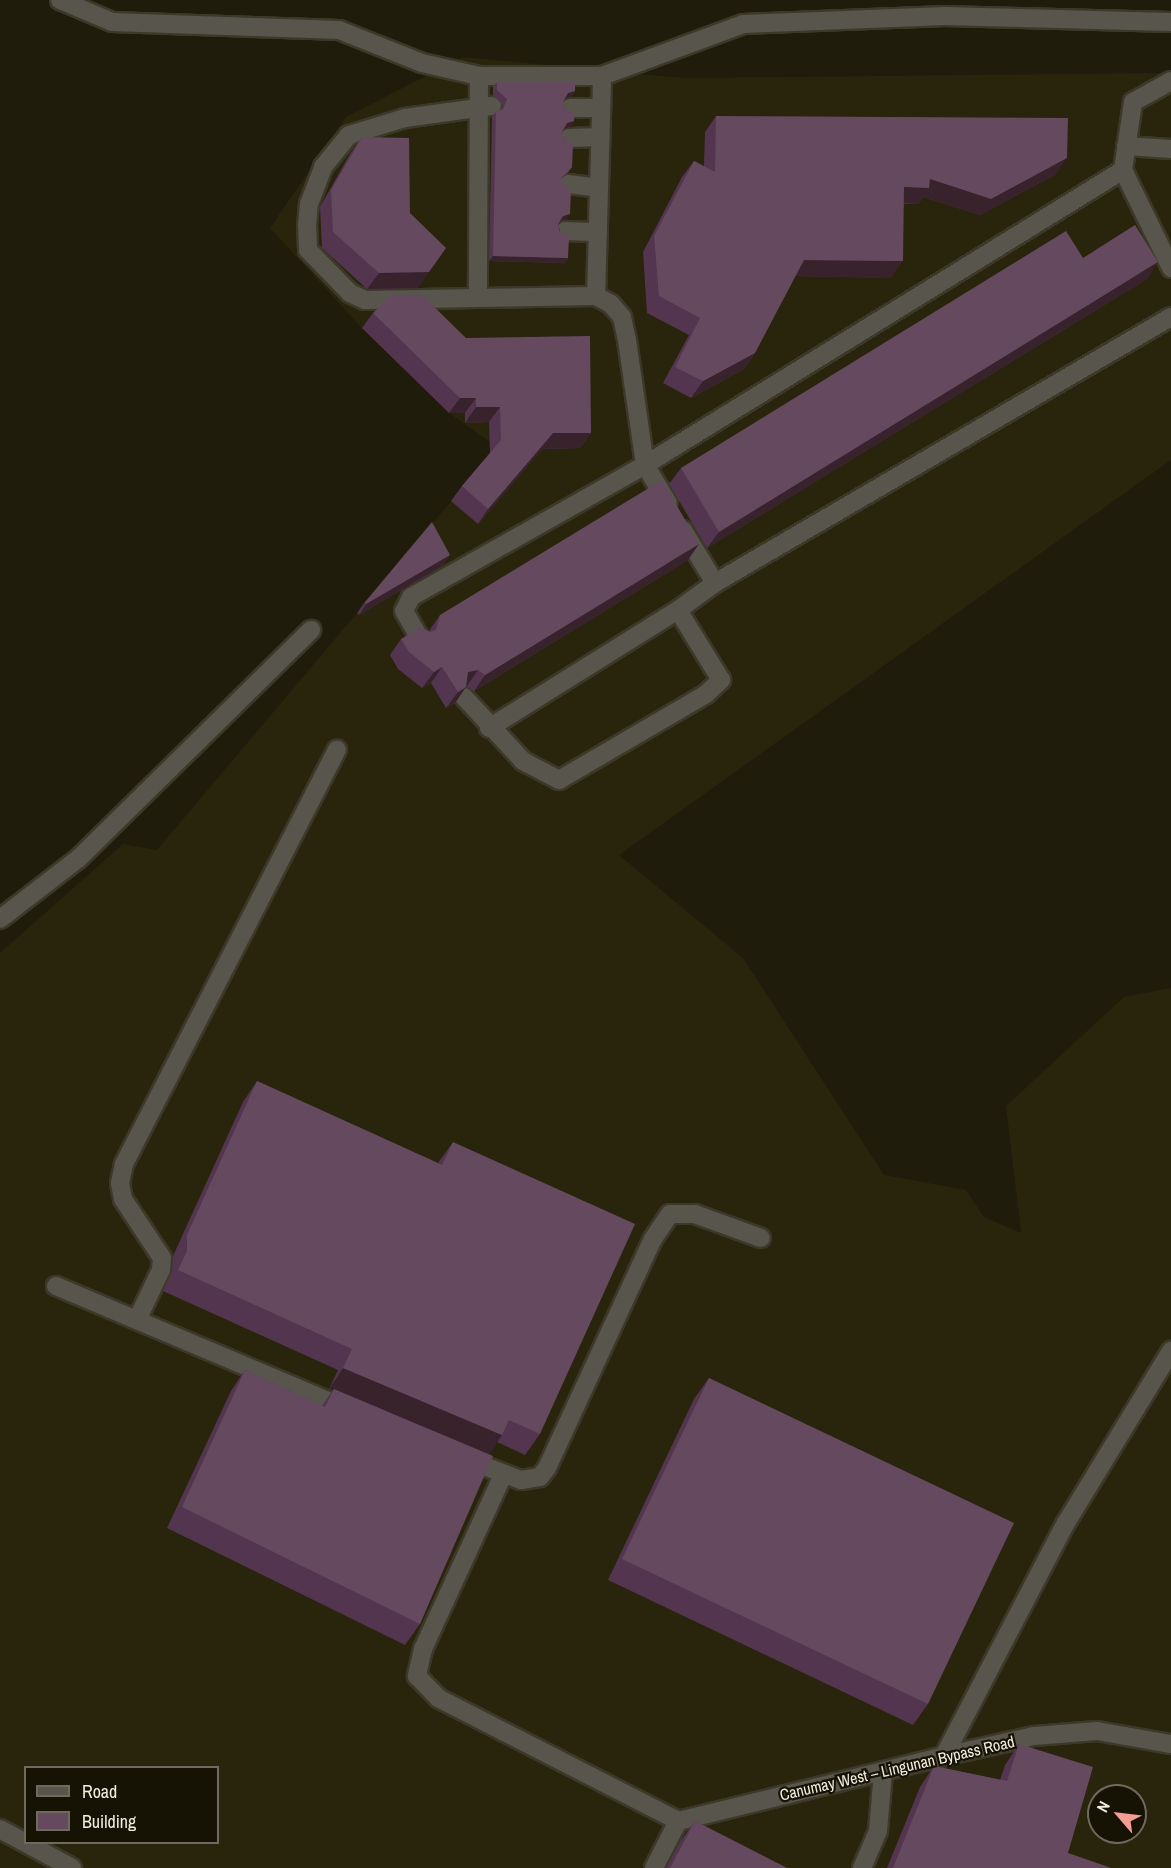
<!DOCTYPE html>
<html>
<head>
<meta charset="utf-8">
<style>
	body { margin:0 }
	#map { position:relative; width:1171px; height:1868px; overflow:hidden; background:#201c0b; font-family:"Archivo Narrow",sans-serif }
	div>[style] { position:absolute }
	.built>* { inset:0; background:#29240c }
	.roads { filter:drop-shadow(2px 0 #3d3929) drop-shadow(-2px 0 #3d3929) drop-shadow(0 2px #3d3929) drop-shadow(0 -2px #3d3929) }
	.minor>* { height:18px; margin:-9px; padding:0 9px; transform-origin:9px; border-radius:9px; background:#58554d }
	.wall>* { inset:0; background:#54354f }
	.shaded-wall>* { inset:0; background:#38232d }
	.building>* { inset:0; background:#65495f }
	span { translate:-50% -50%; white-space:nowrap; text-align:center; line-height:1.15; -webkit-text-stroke:4.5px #171304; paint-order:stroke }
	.street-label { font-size:16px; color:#f0ede2 }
	.legend { position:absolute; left:24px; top:1766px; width:195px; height:78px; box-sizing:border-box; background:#171304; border:2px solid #6e6a5d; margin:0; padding:8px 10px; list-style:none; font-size:18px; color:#f0ede2 }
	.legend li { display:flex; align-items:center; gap:12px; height:30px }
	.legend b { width:30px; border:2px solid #6e6a5d }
	.north { position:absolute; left:1087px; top:1784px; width:60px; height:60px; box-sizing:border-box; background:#171304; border:2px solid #6e6a5d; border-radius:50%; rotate:298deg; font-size:16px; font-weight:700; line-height:24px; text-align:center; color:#f0ede2 }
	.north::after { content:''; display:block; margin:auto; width:21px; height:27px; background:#f59c94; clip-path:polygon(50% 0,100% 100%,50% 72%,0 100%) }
</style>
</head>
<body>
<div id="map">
	<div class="built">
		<div style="clip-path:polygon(evenodd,463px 57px,682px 78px,1171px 73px,1171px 460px,619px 855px,743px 958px,884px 1175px,966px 1190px,984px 1217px,1021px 1233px,1006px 1106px,1124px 997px,1171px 988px,1171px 1868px,0 1868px,0 953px,123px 844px,157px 850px,497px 447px,449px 413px,362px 328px,270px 228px,346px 117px,463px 57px,26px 1768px,218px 1768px,218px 1842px,26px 1842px,26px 1768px,463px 57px,1099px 1796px,1135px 1796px,1135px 1832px,1099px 1832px,1099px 1796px)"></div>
	</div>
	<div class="roads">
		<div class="minor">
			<div style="left:60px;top:0;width:56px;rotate:22.9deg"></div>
			<div style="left:112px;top:22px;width:227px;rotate:2deg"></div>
			<div style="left:339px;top:30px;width:89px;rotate:21.7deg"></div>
			<div style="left:422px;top:63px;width:58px;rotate:12.8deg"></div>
			<div style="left:479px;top:76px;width:123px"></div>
			<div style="left:602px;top:76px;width:150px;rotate:-20.2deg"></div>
			<div style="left:743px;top:24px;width:202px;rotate:-2.3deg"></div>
			<div style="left:945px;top:16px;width:226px;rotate:1.5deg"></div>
			<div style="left:479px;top:76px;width:222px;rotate:90.3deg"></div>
			<div style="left:478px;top:298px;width:118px;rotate:-1deg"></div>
			<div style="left:596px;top:296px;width:17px;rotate:28deg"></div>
			<div style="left:611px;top:304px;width:17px;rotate:50deg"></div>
			<div style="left:622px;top:317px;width:24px;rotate:78deg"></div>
			<div style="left:627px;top:340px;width:126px;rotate:81.8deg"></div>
			<div style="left:645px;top:465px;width:44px;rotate:58.8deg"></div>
			<div style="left:1171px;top:81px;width:43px;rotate:151.1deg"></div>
			<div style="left:1133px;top:102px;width:69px;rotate:98.4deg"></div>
			<div style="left:1123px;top:170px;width:109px;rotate:63.9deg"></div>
			<div style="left:570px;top:108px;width:31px"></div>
			<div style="left:569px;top:138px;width:31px;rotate:-2deg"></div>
			<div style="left:1126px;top:146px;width:45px;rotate:3.8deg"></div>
			<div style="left:568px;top:184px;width:31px;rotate:7deg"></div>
			<div style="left:565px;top:231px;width:33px;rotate:2deg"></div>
			<div style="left:596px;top:296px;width:220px;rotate:-88.4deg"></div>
			<div style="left:478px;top:298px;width:113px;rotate:179deg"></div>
			<div style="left:365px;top:300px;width:17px;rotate:-155deg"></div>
			<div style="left:350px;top:293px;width:60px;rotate:-134.3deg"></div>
			<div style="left:308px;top:250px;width:24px;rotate:-92deg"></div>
			<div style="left:307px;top:226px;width:22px;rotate:-85deg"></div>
			<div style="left:309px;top:204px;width:40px;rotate:-69deg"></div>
			<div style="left:323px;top:167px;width:41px;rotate:-50.9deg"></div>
			<div style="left:349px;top:135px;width:59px;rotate:-16.9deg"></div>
			<div style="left:405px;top:118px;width:88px;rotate:-7.9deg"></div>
			<div style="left:683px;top:530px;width:62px;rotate:58.9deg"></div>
			<div style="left:419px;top:637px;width:30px;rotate:-120deg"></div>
			<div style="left:404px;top:611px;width:16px;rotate:-63deg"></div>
			<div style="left:411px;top:597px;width:269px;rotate:-29.4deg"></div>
			<div style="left:645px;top:465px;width:562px;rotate:-31.68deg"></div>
			<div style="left:464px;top:697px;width:87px;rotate:47.3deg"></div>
			<div style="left:523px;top:761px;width:41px;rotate:27.8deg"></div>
			<div style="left:559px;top:780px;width:170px;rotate:-30.3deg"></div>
			<div style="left:706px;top:694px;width:21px;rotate:-43deg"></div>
			<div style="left:721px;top:680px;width:82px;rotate:-121.6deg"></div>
			<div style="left:678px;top:610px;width:46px;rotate:-36.1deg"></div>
			<div style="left:715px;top:583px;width:528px;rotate:-30.26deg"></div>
			<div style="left:489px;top:728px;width:223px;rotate:-32deg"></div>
			<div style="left:0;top:919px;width:98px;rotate:-37.6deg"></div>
			<div style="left:78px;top:859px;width:327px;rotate:-44.5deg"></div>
			<div style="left:56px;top:1286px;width:318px;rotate:22.9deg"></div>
			<div style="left:137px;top:1320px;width:55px;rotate:-64.4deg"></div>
			<div style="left:161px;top:1270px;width:12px;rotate:-85deg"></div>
			<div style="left:162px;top:1258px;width:71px;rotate:-123.5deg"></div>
			<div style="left:123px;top:1199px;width:16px;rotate:-101deg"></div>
			<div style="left:120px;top:1183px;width:19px;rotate:-78deg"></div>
			<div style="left:124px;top:1164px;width:466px;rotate:-62.8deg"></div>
			<div style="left:466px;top:1459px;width:59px;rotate:20.9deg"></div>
			<div style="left:521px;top:1480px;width:19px;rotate:-9deg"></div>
			<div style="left:540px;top:1477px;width:11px;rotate:-52deg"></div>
			<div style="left:547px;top:1468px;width:252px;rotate:-65.2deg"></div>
			<div style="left:653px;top:1239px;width:30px;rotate:-56deg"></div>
			<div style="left:670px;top:1214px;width:25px"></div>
			<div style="left:695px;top:1214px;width:70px;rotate:20deg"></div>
			<div style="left:503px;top:1475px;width:192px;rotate:114.7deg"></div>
			<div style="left:423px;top:1649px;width:28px;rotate:103deg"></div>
			<div style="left:417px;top:1676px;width:30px;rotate:46deg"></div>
			<div style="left:438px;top:1698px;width:270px;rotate:27.1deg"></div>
			<div style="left:944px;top:1756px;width:263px;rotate:-62.4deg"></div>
			<div style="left:1066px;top:1523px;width:202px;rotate:-58.6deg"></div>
			<div style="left:0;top:1829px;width:82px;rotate:28.4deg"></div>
			<div style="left:654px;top:1868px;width:53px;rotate:-62.9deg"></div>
			<div style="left:678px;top:1821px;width:274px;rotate:-13.7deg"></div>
			<div style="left:944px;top:1756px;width:92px;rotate:-12.5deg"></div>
			<div style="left:1034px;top:1736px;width:63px;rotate:-4.5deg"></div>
			<div style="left:1097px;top:1731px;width:75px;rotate:10deg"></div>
			<div style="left:862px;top:1868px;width:40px;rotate:-66.6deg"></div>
			<div style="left:878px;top:1831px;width:60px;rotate:-85.2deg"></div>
		</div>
	</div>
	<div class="wall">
		<div style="clip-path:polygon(497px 82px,575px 91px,571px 97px,565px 98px,563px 102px,565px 108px,574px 121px,570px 127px,564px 128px,562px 132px,572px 167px,568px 173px,561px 179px,566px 220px,560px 221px,558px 224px,568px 258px,565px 263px,489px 261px,492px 117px,496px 112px,501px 110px,503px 105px,493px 95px,493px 87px)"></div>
		<div style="clip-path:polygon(716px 116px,1056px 174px,980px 215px,923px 197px,918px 204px,904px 204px,891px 278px,795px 276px,755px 353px,744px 369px,691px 398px,663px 383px,689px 335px,647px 313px,643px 252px,682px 177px,694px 161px,704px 166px,705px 132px)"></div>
		<div style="clip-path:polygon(362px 137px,410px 213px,418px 288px,367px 289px,322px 248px,320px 207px,350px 154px)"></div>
		<div style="clip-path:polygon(1083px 258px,1147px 279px,707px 548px,669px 484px,681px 468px)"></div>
		<div style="clip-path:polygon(373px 313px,466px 338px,591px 433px,580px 448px,542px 449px,478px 524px,451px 501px,462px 486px,490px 453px,489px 422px,465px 423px,465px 413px,449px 413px,362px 328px)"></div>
		<div style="clip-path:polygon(450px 555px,442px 566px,359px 615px,357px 613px,365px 602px)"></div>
		<div style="clip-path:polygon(688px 560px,474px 691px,466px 686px,455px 703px,446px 708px,431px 683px,422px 688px,398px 669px,390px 655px,401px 639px,429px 631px,440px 615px)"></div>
		<div style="clip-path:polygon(257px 1081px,438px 1163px,453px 1142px,540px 1434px,525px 1455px,497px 1442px,489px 1454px,420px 1624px,405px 1645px,167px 1528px,231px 1391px,245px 1370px,322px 1406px,332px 1391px,329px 1389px,338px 1370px,163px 1291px,172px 1271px,173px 1256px,243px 1102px)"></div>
		<div style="clip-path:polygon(709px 1378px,928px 1704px,913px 1725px,608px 1580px,694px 1399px)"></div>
		<div style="clip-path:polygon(1019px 1744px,1068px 1853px,1111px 1868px,887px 1868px,920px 1787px,934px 1766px,1000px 1780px,1005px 1765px)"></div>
		<div style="clip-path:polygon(695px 1821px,787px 1868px,666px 1868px,680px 1842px)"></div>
	</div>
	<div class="shaded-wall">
		<div style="clip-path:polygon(575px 91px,571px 97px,564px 99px,568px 93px)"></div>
		<div style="clip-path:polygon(574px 121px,570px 127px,563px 129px,567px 123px)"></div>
		<div style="clip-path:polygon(1067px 158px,1056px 174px,980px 215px,923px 197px,918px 204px,893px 203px,904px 187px,930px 179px)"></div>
		<div style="clip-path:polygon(570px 214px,566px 220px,559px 221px,563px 216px)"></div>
		<div style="clip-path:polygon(446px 248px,418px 288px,367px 289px,379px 273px)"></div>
		<div style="clip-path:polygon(493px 256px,568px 258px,565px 263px,489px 261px)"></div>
		<div style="clip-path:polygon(804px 260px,903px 261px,891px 278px,793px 276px)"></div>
		<div style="clip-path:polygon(1158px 262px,1147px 279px,707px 548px,719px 532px)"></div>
		<div style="clip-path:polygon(755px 353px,744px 369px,691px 398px,703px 381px)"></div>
		<div style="clip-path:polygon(460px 398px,476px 398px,465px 413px,449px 413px)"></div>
		<div style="clip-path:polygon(476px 407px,500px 407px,489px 422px,465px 423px)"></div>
		<div style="clip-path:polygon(553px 433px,591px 433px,580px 448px,542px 449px,478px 524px,488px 509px)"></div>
		<div style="clip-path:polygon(699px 544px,688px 560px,474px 691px,485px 675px)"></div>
		<div style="clip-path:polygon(450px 555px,442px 566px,359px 615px,366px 604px)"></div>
		<div style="clip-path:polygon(442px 667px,431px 683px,422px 688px,434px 672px)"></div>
		<div style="clip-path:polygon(478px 670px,467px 686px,457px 688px,468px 672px)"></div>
		<div style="clip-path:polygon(466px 687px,455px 703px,446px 708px,458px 692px)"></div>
		<div style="clip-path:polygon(343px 1368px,502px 1435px,488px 1456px,329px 1389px)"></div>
	</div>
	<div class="building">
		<div style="clip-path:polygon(497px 82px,575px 82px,575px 91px,568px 93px,563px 102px,565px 108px,574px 114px,574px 121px,567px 123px,562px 132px,564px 139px,573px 144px,572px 167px,561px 178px,565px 187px,571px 190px,570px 214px,563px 216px,558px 224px,559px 231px,569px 237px,568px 258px,493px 256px,496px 112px,503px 109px,507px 99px,497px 90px)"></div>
		<div style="clip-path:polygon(716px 116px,1068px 118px,1067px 158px,991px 199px,930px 179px,929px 188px,904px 187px,903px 261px,804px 260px,755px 353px,703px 381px,675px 367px,700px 318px,659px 296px,654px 236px,694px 161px,715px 172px)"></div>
		<div style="clip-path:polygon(362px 137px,409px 138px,410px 213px,446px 248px,429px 272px,379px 273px,333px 232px,331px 190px)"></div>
		<div style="clip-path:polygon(1135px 225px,1158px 262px,719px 532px,681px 468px,1066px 231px,1083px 258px)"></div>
		<div style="clip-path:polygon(422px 295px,466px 338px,590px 336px,591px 433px,553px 433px,488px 509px,462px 486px,501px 440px,500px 407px,476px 407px,476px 398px,460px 398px,373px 313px,390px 296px)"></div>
		<div style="clip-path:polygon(662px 480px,699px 544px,485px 675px,478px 670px,468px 672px,466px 687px,458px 692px,442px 667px,434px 672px,409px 652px,401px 639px,421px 627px,430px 632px,436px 630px,440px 615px)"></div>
		<div style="clip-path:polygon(432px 522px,450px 555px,366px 604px,365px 602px)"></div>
		<div style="clip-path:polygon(257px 1081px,442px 1165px,453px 1142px,635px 1224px,540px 1434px,509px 1420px,502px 1435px,343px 1368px,352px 1349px,178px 1270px,187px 1251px,187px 1235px)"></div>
		<div style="clip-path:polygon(245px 1370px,325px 1407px,334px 1389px,493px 1456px,420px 1624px,182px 1507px)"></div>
		<div style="clip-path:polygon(709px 1378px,1014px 1523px,928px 1704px,622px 1559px)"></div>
		<div style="clip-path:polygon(1019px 1744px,1093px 1767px,1068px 1853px,1111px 1868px,893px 1868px,934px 1766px,1007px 1781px)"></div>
		<div style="clip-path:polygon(695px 1821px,787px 1868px,670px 1868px)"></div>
	</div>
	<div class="street-label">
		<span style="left:897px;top:1768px;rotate:-13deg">Canumay West – Lingunan Bypass Road</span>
	</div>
	<ul class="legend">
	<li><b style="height:8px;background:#58554d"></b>Road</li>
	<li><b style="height:16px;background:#65495f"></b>Building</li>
	</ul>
	<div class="north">N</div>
</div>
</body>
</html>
